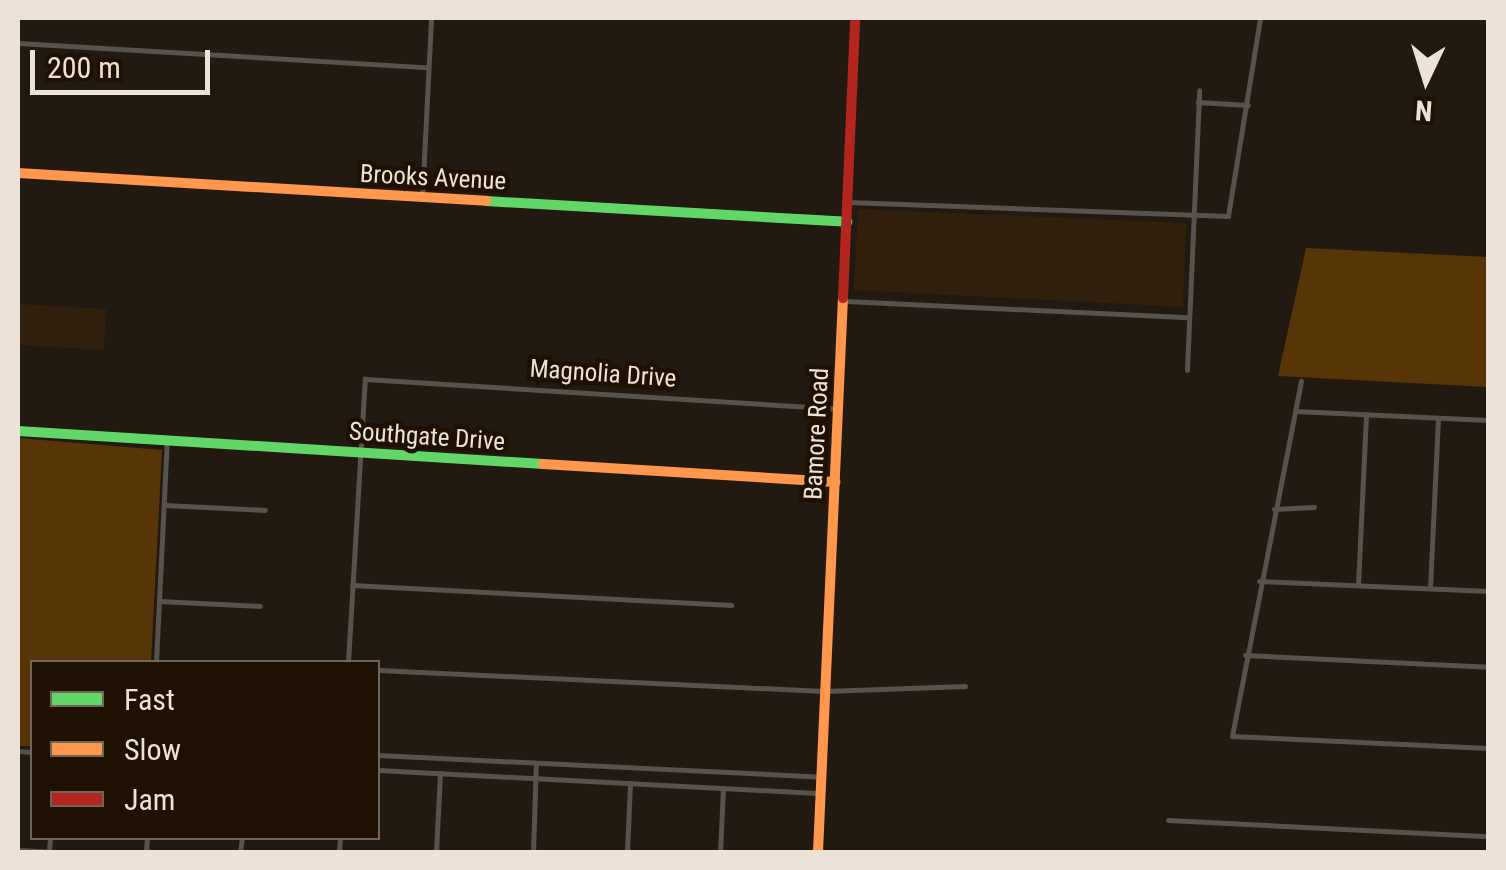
<!DOCTYPE html>
<html>
<head>
<meta charset="utf-8">
<style>
	body { margin:0 }
	#map { position:relative; width:1506px; height:870px; overflow:hidden; background:#221910; font-family:"Roboto Condensed",sans-serif }
	div>[style] { position:absolute }
	.built>* { inset:0; background:#32200c }
	.green>* { inset:0; background:#583506 }
	.street>* { height:5px; margin:-2.5px; padding:0 2.5px; transform-origin:2.5px; border-radius:2.5px; background:#58524c }
	.fast>* { height:10px; margin:-5px; padding:0 5px; transform-origin:5px; border-radius:5px; background:#63d668 }
	.slow>* { height:10px; margin:-5px; padding:0 5px; transform-origin:5px; border-radius:5px; background:#ff974d }
	.jam>* { height:10px; margin:-5px; padding:0 5px; transform-origin:5px; border-radius:5px; background:#b3261e }
	span { translate:-50% -50%; white-space:nowrap; text-align:center; line-height:1.15; -webkit-text-stroke:9px #1f1002; paint-order:stroke }
	.street-label { font-size:25px; color:#ede2d8 }
	.frame { position:absolute; inset:0; border:20px solid #ede2d8; pointer-events:none }
	.legend { position:absolute; left:30px; top:660px; width:350px; height:180px; box-sizing:border-box; background:#1f1002; border:2px solid #716458; margin:0; padding:12px 18px; list-style:none; font-size:30px; color:#ede2d8 }
	.legend li { display:flex; align-items:center; gap:20px; height:50px }
	.legend b { width:50px; border:2px solid #716458 }
	.north { position:absolute; left:1376px; top:30px; width:100px; height:100px; -webkit-text-stroke:8px #1f1002; paint-order:stroke; rotate:184deg; font-size:28px; font-weight:700; line-height:40px; text-align:center; color:#ede2d8 }
	.north::after { content:''; display:block; margin:auto; width:35px; height:45px; background:#ede2d8; clip-path:polygon(50% 0,100% 100%,50% 72%,0 100%) }
	.scale { position:absolute; left:30px; top:50px; width:180px; height:45px; box-sizing:border-box; border:5px solid #ede2d8; border-top:0; padding-left:12px; font-size:30px; line-height:35px; white-space:nowrap; color:#ede2d8; -webkit-text-stroke:8px #1f1002; paint-order:stroke }
</style>
</head>
<body>
<div id="map">
	<div class="built">
		<div style="clip-path:polygon(858px 209px,1186px 223px,1183px 307px,854px 290px)"></div>
		<div style="clip-path:polygon(18px 304px,106px 309px,104px 350px,18px 345px)"></div>
	</div>
	<div class="green">
		<div style="clip-path:polygon(1306px 248px,1488px 257px,1488px 387px,1278px 376px)"></div>
		<div style="clip-path:polygon(18px 438px,162px 450px,151px 662px,32px 662px,32px 746px,18px 746px)"></div>
	</div>
	<div class="street">
		<div style="left:18px;top:43px;width:411px;rotate:3.4deg"></div>
		<div style="left:1198px;top:102px;width:50px;rotate:3.4deg"></div>
		<div style="left:422px;top:198px;width:180px;rotate:-87.1deg"></div>
		<div style="left:848px;top:202px;width:380px;rotate:2.1deg"></div>
		<div style="left:1228px;top:216px;width:201px;rotate:-80.8deg"></div>
		<div style="left:845px;top:301px;width:344px;rotate:2.7deg"></div>
		<div style="left:1187px;top:370px;width:280px;rotate:-87.5deg"></div>
		<div style="left:1301px;top:381px;width:362px;rotate:101deg"></div>
		<div style="left:1232px;top:736px;width:256px;rotate:2.7deg"></div>
		<div style="left:1295px;top:411px;width:193px;rotate:2.7deg"></div>
		<div style="left:164px;top:505px;width:101px;rotate:2.8deg"></div>
		<div style="left:1274px;top:509px;width:40px;rotate:-2.9deg"></div>
		<div style="left:1259px;top:581px;width:229px;rotate:2.5deg"></div>
		<div style="left:352px;top:585px;width:380px;rotate:3deg"></div>
		<div style="left:1358px;top:585px;width:171px;rotate:-87.3deg"></div>
		<div style="left:1430px;top:588px;width:170px;rotate:-87.3deg"></div>
		<div style="left:159px;top:601px;width:101px;rotate:2.8deg"></div>
		<div style="left:1245px;top:655px;width:243px;rotate:2.8deg"></div>
		<div style="left:156px;top:662px;width:221px;rotate:-87.2deg"></div>
		<div style="left:348px;top:662px;width:284px;rotate:-86.6deg"></div>
		<div style="left:365px;top:379px;width:474px;rotate:3.6deg"></div>
		<div style="left:378px;top:670px;width:447px;rotate:2.7deg"></div>
		<div style="left:825px;top:691px;width:140px;rotate:-2deg"></div>
		<div style="left:18px;top:751px;width:14px;rotate:4deg"></div>
		<div style="left:378px;top:755px;width:444px;rotate:2.8deg"></div>
		<div style="left:378px;top:770px;width:444px;rotate:3deg"></div>
		<div style="left:1168px;top:820px;width:320px;rotate:2.9deg"></div>
		<div style="left:18px;top:850px;width:40px;rotate:2.9deg"></div>
		<div style="left:49px;top:852px;width:14px;rotate:-86deg"></div>
		<div style="left:146px;top:852px;width:14px;rotate:-86deg"></div>
		<div style="left:240px;top:852px;width:14px;rotate:-82deg"></div>
		<div style="left:339px;top:852px;width:14px;rotate:-86deg"></div>
		<div style="left:436px;top:852px;width:79px;rotate:-87.1deg"></div>
		<div style="left:533px;top:852px;width:89px;rotate:-88.1deg"></div>
		<div style="left:627px;top:852px;width:69px;rotate:-87.5deg"></div>
		<div style="left:720px;top:852px;width:64px;rotate:-87.3deg"></div>
	</div>
	<div class="fast">
		<div style="left:486px;top:201px;width:362px;rotate:3.3deg"></div>
		<div style="left:18px;top:431px;width:526px;rotate:3.6deg"></div>
	</div>
	<div class="slow">
		<div style="left:18px;top:173px;width:469px;rotate:3.4deg"></div>
		<div style="left:543px;top:464px;width:293px;rotate:3.5deg"></div>
		<div style="left:818px;top:852px;width:555px;rotate:-87.42deg"></div>
	</div>
	<div class="jam">
		<div style="left:843px;top:298px;width:280px;rotate:-87.5deg"></div>
	</div>
	<div class="street-label">
		<span style="left:433px;top:178px;rotate:3deg">Brooks Avenue</span>
		<span style="left:603px;top:374px;rotate:4deg">Magnolia Drive</span>
		<span style="left:817px;top:434px;rotate:-87deg">Bamore Road</span>
		<span style="left:427px;top:437px;rotate:4deg">Southgate Drive</span>
	</div>
	<div class="frame"></div>
	<ul class="legend">
	<li><b style="height:12px;background:#63d668"></b>Fast</li>
	<li><b style="height:12px;background:#ff974d"></b>Slow</li>
	<li><b style="height:12px;background:#b3261e"></b>Jam</li>
	</ul>
	<div class="north">N</div>
	<div class="scale">200 m</div>
</div>
</body>
</html>
